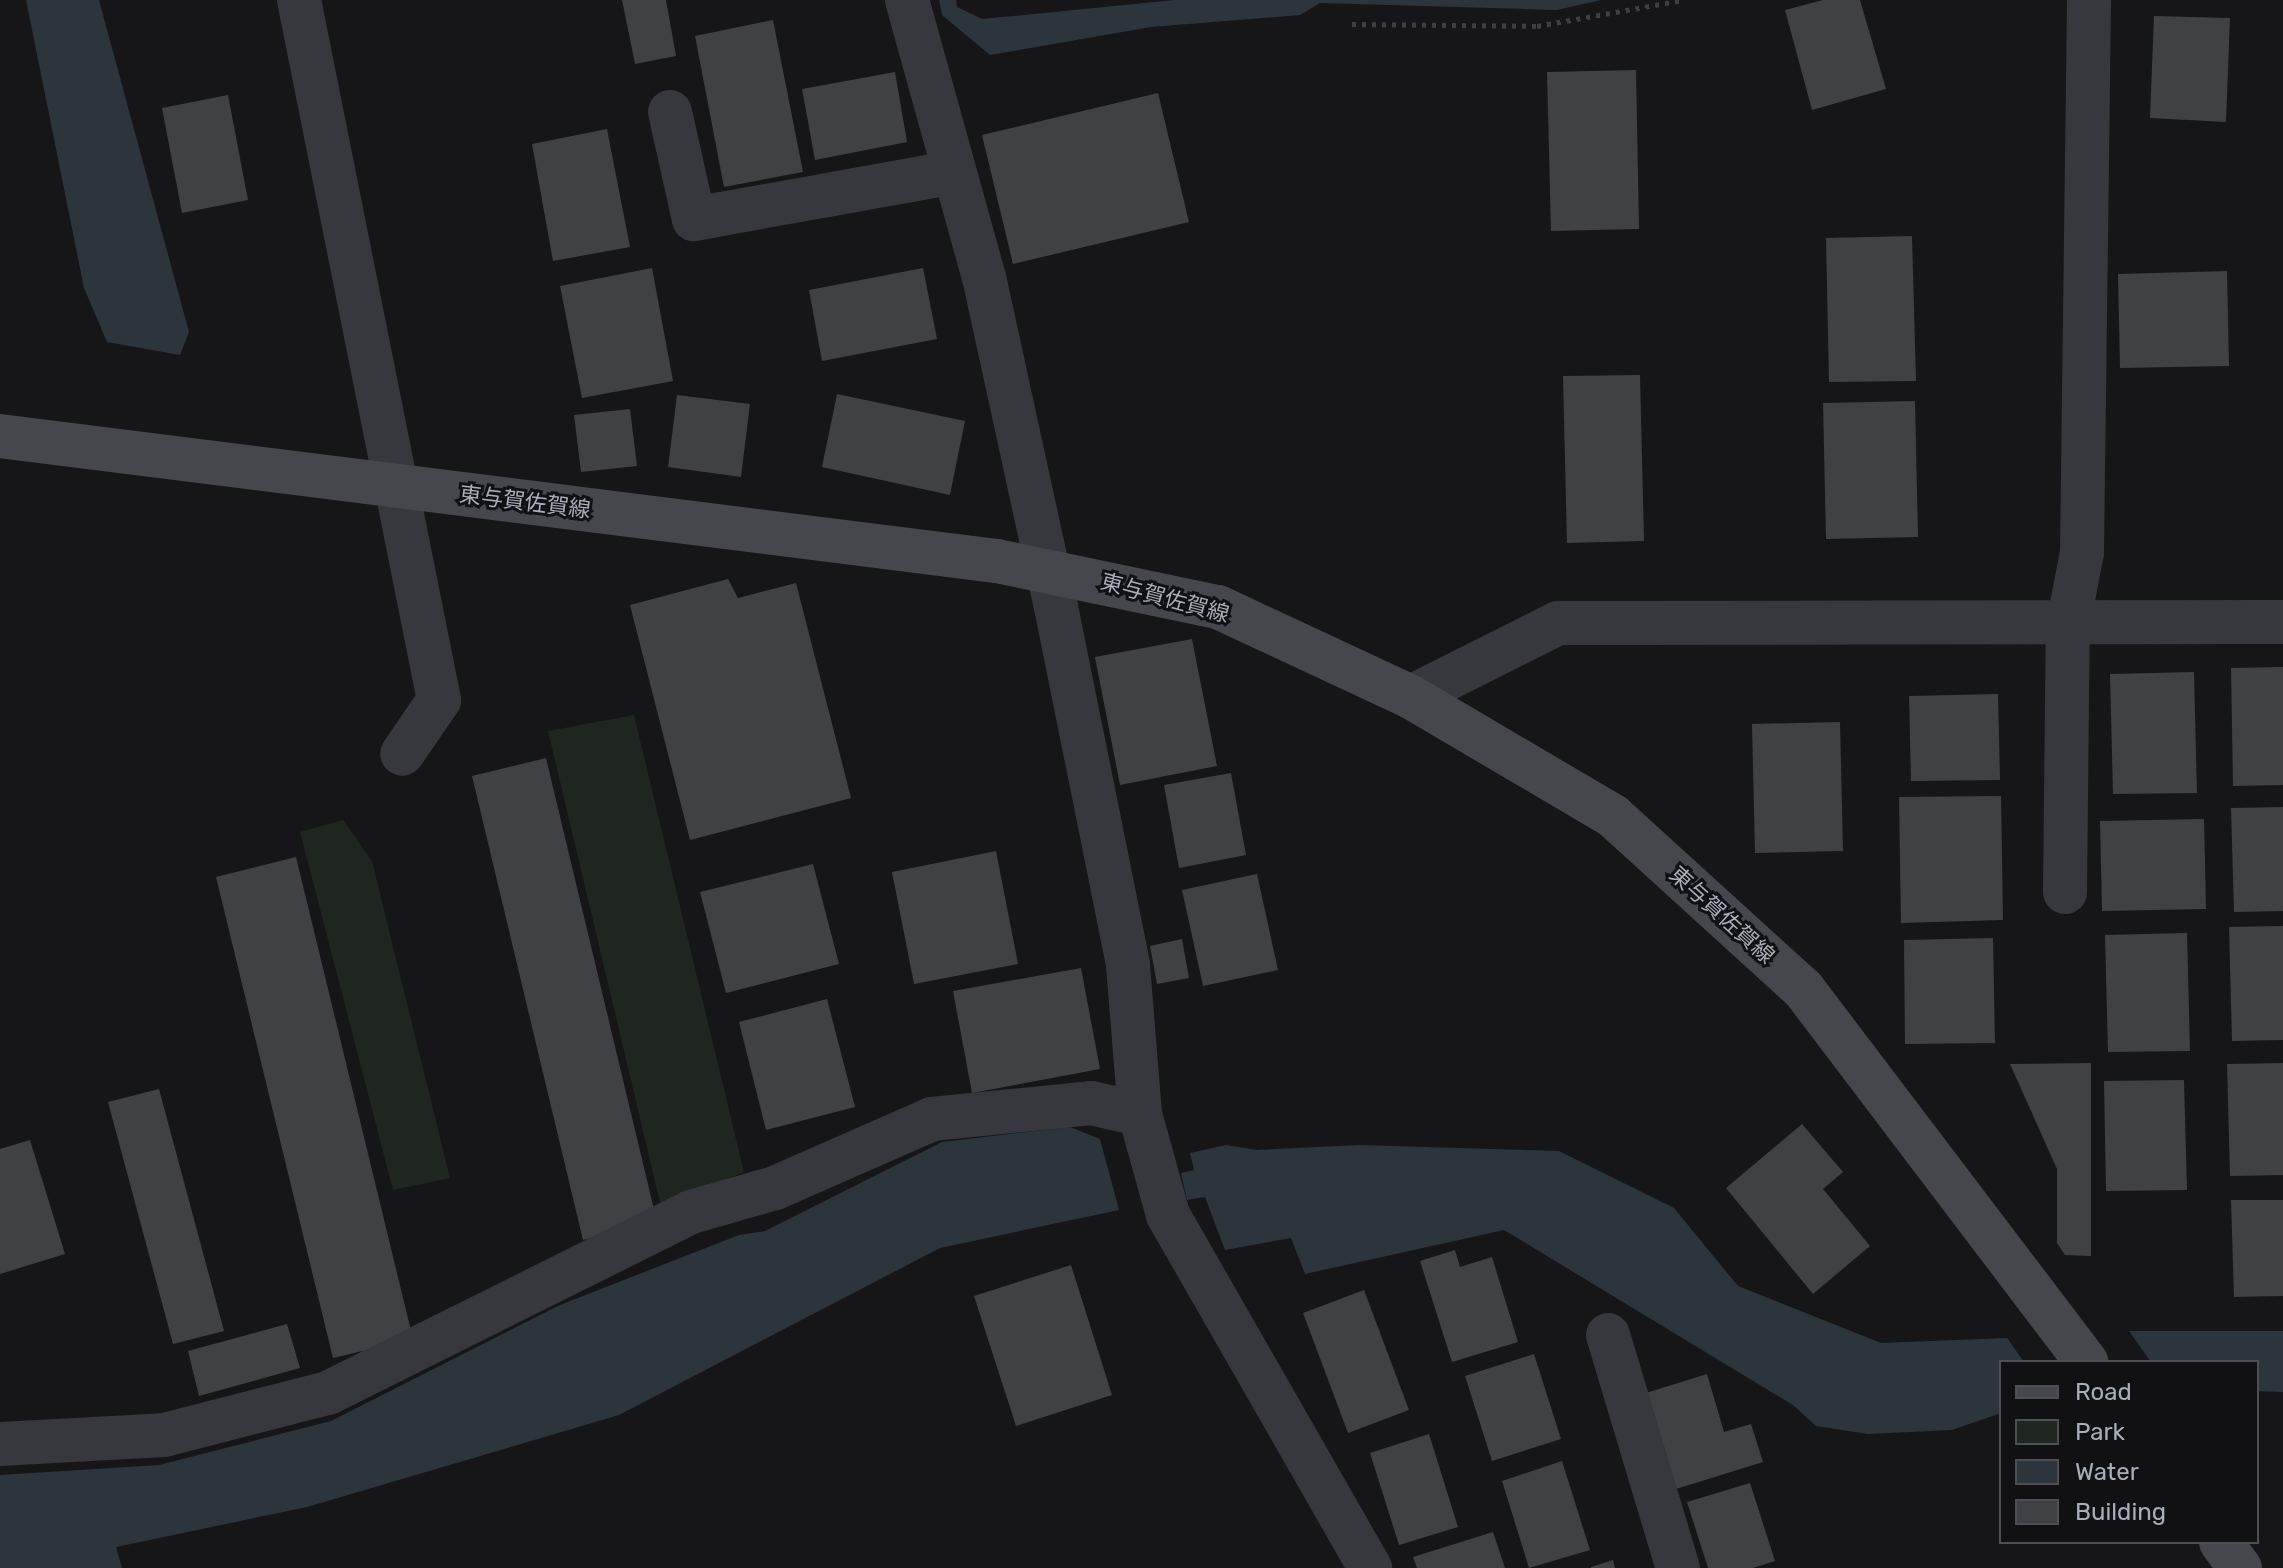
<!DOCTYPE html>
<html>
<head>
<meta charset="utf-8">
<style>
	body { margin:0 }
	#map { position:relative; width:2283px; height:1568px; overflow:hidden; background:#161618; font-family:Rubik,"Noto Sans JP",sans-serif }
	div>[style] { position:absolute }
	.green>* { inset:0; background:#1e261f }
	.water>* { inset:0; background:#2c353c }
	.building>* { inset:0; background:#404145 }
	.path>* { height:5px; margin-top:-2.5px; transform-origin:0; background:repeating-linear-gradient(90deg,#3d3f44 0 4px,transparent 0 10px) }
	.street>* { height:44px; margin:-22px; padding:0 22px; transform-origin:22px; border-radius:22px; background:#37383d }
	.secondary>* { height:44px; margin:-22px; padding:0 22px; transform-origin:22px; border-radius:22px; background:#45474d }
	span { translate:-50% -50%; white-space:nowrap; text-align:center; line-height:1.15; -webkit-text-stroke:6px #111113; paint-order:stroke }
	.street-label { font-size:22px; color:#a8adb8 }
	.legend { position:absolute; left:1999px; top:1360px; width:260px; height:184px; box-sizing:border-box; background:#111113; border:2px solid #4d4f55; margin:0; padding:10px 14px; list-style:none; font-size:24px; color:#a8adb8 }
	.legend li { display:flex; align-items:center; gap:16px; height:40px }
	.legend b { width:40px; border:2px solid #4d4f55 }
</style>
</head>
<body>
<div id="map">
	<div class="green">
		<div style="clip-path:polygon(634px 715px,744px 1172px,661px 1207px,548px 731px)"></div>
		<div style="clip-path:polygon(343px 820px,372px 861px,450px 1178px,393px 1190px,300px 832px)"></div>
	</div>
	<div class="water">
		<div style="clip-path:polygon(26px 0,99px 0,189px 332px,180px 355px,107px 342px,84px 288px)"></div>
		<div style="clip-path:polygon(939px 0,956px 0,957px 7px,982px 19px,1174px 0,1601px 0,1557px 10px,1320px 3px,1300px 15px,1151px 27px,990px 55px,942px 15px)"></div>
		<div style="clip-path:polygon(1070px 1127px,1100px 1139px,1119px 1210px,940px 1248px,619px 1415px,307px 1507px,116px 1547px,122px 1568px,0 1568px,0 1475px,159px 1465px,331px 1421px,560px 1305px,739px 1235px,765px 1231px,942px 1142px)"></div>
		<div style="clip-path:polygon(1226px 1145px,1257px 1150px,1359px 1145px,1559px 1151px,1674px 1208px,1738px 1286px,1881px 1343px,2007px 1338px,2024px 1362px,2001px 1362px,2001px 1413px,1952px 1430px,1868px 1434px,1816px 1426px,1793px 1405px,1504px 1230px,1305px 1274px,1291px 1238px,1225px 1250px,1205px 1197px,1187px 1200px,1181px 1173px,1194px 1170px,1190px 1153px)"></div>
		<div style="clip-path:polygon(2129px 1331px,2283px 1331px,2283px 1392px,2257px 1391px,2257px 1362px,2151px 1362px)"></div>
	</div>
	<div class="building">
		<div style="clip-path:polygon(622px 0,666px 0,676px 56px,635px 64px)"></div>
		<div style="clip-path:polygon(1823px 0,1860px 0,1886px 89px,1812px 110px,1785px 10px)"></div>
		<div style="clip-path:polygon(2154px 16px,2230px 18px,2226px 122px,2150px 118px)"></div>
		<div style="clip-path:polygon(773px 20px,803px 172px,724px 187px,695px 36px)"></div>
		<div style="clip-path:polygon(1636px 70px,1639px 229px,1551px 231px,1547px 72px)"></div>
		<div style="clip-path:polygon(895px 72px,907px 142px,815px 160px,802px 89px)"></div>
		<div style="clip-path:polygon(1158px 93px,1189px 222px,1013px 264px,982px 135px)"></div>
		<div style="clip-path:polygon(228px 95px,248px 200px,182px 213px,162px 108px)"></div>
		<div style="clip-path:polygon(607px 129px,630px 247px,553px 261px,532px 144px)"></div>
		<div style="clip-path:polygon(1912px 236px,1916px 381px,1829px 382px,1826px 238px)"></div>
		<div style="clip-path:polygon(652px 268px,673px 381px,582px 398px,560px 286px)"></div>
		<div style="clip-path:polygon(923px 268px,937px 339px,822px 361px,809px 290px)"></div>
		<div style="clip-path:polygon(2227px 271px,2229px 366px,2120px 368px,2118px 274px)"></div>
		<div style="clip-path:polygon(1640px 375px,1644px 541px,1567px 543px,1563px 376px)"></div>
		<div style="clip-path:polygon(837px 394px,965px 421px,950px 495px,822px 467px)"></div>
		<div style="clip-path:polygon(677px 395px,750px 404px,741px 477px,668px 467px)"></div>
		<div style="clip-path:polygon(1915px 401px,1918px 537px,1826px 539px,1823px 403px)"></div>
		<div style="clip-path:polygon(630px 409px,637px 466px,581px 472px,574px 415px)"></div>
		<div style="clip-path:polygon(728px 579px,738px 598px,796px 583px,851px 798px,690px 840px,630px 605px)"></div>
		<div style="clip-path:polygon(1192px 639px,1217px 766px,1120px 785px,1095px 657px)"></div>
		<div style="clip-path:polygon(2283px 667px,2283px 785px,2233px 786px,2231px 668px)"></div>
		<div style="clip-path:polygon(2194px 672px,2197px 793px,2113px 794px,2110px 674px)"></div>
		<div style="clip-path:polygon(1998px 694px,2000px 780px,1911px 781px,1909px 696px)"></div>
		<div style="clip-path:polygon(1840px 722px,1843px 851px,1755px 853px,1752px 724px)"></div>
		<div style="clip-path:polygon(546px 758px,657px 1222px,583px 1240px,472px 776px)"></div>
		<div style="clip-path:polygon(1231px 773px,1246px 855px,1179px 868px,1164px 785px)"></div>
		<div style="clip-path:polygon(2001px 796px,2003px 920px,1901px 923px,1899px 797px)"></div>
		<div style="clip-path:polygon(2283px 807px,2283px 911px,2234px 912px,2231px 808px)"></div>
		<div style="clip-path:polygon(2204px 819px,2206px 909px,2102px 911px,2100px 821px)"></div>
		<div style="clip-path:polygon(996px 851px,1018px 964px,914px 984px,892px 872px)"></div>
		<div style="clip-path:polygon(296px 857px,413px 1339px,333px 1358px,216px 877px)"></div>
		<div style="clip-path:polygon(813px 864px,839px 964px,726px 993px,700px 892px)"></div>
		<div style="clip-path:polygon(1257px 874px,1278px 970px,1203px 986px,1182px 890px)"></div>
		<div style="clip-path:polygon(2283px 926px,2283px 1040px,2232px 1041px,2229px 927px)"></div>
		<div style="clip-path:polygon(2187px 933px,2190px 1051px,2108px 1052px,2105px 935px)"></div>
		<div style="clip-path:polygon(1993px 938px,1995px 1043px,1905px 1044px,1904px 940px)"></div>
		<div style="clip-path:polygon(1182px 939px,1189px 978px,1157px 984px,1150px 946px)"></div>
		<div style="clip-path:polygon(1081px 968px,1100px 1069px,972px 1093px,953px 991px)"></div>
		<div style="clip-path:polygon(827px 999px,855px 1107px,766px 1130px,739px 1022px)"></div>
		<div style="clip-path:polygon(2091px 1063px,2091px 1256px,2065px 1255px,2057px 1243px,2057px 1169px,2010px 1064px)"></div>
		<div style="clip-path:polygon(2283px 1063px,2283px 1175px,2230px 1176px,2227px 1064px)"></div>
		<div style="clip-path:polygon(2184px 1080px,2187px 1190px,2106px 1191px,2104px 1081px)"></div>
		<div style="clip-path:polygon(159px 1089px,224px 1331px,173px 1344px,108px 1102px)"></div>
		<div style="clip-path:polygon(1802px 1124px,1843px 1172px,1823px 1189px,1870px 1246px,1813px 1294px,1726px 1188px)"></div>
		<div style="clip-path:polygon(30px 1140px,65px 1254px,0 1274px,0 1149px)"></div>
		<div style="clip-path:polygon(2231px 1200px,2283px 1200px,2283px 1296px,2234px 1297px)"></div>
		<div style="clip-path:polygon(1455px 1250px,1460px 1267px,1492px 1257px,1518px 1342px,1452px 1362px,1420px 1261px)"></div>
		<div style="clip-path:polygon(1071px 1265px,1112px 1395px,1016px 1426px,974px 1296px)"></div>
		<div style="clip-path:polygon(1364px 1290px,1409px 1410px,1348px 1433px,1303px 1313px)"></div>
		<div style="clip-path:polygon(287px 1324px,300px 1368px,199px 1396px,188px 1351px)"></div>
		<div style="clip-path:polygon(1534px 1354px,1561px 1439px,1492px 1461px,1465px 1376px)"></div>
		<div style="clip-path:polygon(1707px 1374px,1724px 1432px,1751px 1424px,1763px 1462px,1676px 1489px,1646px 1393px)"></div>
		<div style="clip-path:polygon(1429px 1434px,1458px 1527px,1399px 1545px,1370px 1453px)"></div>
		<div style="clip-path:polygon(1562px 1461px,1590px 1550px,1529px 1568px,1502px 1481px)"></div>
		<div style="clip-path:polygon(1750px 1483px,1775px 1561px,1753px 1568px,1708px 1568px,1687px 1502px)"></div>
		<div style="clip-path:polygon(1493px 1532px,1505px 1568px,1417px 1568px,1413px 1557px)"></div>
		<div style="clip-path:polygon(1613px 1560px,1615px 1568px,1591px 1568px,1591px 1567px)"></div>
	</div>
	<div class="path">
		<div style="left:1352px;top:24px;width:185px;rotate:0.6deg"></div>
		<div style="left:1537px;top:26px;width:148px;rotate:-10.1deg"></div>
	</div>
	<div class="street">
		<div style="left:299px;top:0;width:714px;rotate:78.69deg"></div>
		<div style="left:439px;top:700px;width:65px;rotate:124.4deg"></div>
		<div style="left:907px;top:0;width:288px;rotate:74.5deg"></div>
		<div style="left:984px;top:277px;width:338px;rotate:77.7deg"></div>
		<div style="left:1056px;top:607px;width:365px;rotate:78.6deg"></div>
		<div style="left:1128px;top:965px;width:149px;rotate:85.4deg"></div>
		<div style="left:1140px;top:1114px;width:105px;rotate:74.5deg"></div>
		<div style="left:1168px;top:1215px;width:407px;rotate:60.2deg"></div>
		<div style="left:670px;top:112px;width:110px;rotate:77.4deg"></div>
		<div style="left:694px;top:219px;width:264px;rotate:-10.2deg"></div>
		<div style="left:1411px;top:697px;width:165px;rotate:-26.7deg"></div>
		<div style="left:1558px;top:623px;width:725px;rotate:-0.08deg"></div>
		<div style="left:2065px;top:892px;width:267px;rotate:-89.4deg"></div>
		<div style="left:2068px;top:625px;width:74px;rotate:-79.1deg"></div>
		<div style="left:2082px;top:552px;width:552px;rotate:-89.27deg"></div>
		<div style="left:1608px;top:1335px;width:243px;rotate:73.3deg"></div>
		<div style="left:0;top:1444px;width:164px;rotate:-3.1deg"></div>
		<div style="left:164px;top:1435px;width:169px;rotate:-14.4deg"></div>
		<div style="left:328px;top:1393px;width:406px;rotate:-26.5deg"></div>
		<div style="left:691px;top:1212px;width:87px;rotate:-15.9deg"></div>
		<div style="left:775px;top:1188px;width:171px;rotate:-23.7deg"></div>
		<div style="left:932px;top:1119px;width:160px;rotate:-5.7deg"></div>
		<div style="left:1091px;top:1103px;width:50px;rotate:12.7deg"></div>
	</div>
	<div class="secondary">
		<div style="left:0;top:436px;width:1005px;rotate:7.15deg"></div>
		<div style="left:997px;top:561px;width:226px;rotate:11.8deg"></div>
		<div style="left:1218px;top:607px;width:213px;rotate:25deg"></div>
		<div style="left:1411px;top:697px;width:234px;rotate:30.5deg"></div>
		<div style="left:1613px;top:816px;width:258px;rotate:42.3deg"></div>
		<div style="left:1804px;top:990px;width:467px;rotate:52.8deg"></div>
		<div style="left:2221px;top:1542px;width:32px;rotate:54deg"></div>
	</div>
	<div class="street-label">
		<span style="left:525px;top:502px;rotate:7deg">東与賀佐賀線</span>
		<span style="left:1165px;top:598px;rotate:15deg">東与賀佐賀線</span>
		<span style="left:1722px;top:915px;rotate:42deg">東与賀佐賀線</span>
	</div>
	<ul class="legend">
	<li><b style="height:10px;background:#45474d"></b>Road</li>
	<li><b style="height:22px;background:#1e261f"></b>Park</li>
	<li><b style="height:22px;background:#2c353c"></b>Water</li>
	<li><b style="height:22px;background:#404145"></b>Building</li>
	</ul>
</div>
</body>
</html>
